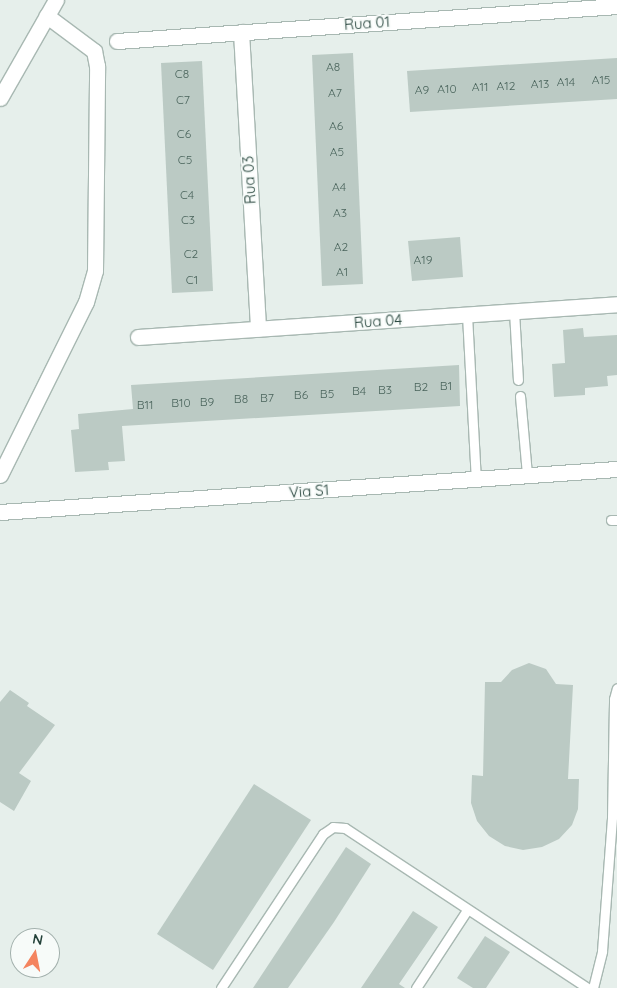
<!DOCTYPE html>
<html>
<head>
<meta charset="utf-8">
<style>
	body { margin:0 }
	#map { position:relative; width:617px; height:988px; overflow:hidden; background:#e6efeb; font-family:Quicksand,sans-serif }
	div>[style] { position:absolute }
	.building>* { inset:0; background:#bbcac4 }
	.roads { filter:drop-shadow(1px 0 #a8b8b2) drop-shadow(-1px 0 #a8b8b2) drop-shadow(0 1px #a8b8b2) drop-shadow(0 -1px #a8b8b2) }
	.service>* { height:9px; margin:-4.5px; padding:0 4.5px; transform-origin:4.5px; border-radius:4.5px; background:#fff }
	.minor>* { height:15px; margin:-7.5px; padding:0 7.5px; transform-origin:7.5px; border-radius:7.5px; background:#fff }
	.tertiary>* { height:15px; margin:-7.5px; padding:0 7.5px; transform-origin:7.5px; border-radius:7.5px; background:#fff }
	span { translate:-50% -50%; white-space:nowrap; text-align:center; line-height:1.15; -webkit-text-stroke:4px #f7fbf9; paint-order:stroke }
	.number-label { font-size:12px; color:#4a645c }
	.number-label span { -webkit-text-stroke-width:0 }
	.street-label { font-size:15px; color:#24423a }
	.north { position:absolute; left:10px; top:928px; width:50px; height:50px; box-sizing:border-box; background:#f7fbf9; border:1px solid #a3b1ad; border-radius:50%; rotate:11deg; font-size:14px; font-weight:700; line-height:20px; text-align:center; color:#24423a }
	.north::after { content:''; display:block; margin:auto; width:18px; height:22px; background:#f4845f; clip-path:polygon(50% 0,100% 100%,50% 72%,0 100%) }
</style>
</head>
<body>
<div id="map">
	<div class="building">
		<div style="clip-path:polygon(353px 53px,363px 284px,322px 286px,312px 55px)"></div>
		<div style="clip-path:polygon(617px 58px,617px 99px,410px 112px,407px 71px)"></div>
		<div style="clip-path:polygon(202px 61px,213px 291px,172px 293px,161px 63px)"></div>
		<div style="clip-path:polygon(460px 237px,463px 277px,412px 281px,408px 241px)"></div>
		<div style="clip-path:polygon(583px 328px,584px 337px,617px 335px,617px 375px,607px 376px,608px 386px,585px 388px,585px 395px,554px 397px,552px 364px,565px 363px,563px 330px)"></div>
		<div style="clip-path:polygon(459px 365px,460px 406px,122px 426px,125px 461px,108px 462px,109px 470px,75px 472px,71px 430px,79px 429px,78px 414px,133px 409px,131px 385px)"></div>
		<div style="clip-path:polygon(529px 663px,546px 669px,556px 684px,573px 685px,568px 779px,579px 779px,578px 809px,572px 825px,559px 839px,542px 847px,523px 850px,505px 846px,489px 836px,477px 821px,471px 803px,472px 775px,483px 776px,485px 682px,501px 682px,512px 670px)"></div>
		<div style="clip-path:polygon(10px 690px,29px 703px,27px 706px,55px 725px,19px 773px,31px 781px,14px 811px,0 802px,0 702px)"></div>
		<div style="clip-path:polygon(254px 784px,311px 820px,213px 970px,157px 934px)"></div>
		<div style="clip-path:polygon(346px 847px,371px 864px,334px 922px,288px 988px,253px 988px)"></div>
		<div style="clip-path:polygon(413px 911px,438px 927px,399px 984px,405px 988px,361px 988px)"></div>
		<div style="clip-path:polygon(485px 936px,510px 952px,486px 988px,473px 988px,457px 978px)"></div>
	</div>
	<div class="roads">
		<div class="service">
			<div style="left:514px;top:311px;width:69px;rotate:86.7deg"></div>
			<div style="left:467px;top:315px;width:164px;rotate:86.9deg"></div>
			<div style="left:520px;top:396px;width:79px;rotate:84.9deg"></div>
			<div style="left:611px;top:520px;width:6px"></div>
			<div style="left:221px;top:988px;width:185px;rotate:-56.5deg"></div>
			<div style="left:323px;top:834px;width:12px;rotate:-35deg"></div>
			<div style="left:333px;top:827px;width:12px;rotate:5deg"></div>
			<div style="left:345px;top:828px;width:291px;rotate:33.4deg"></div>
			<div style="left:416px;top:988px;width:93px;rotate:-56.8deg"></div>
			<div style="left:593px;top:988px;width:38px;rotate:-76deg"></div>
			<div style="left:602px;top:951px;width:134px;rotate:-85.7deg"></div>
			<div style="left:612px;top:817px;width:118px;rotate:-89deg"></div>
			<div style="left:614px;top:699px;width:11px;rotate:-75deg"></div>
		</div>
		<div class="minor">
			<div style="left:241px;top:32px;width:297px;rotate:86.7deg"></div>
			<div style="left:117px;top:41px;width:501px;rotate:-4deg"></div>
			<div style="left:0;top:98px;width:113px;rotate:-60.3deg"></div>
			<div style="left:138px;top:337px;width:480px;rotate:-3.9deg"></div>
			<div style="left:0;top:475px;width:193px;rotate:-63.6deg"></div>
			<div style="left:86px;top:302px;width:32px;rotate:-74deg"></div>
			<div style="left:95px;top:271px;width:205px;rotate:-89.4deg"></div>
			<div style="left:97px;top:66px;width:15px;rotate:-101deg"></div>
			<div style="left:94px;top:51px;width:59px;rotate:-143.3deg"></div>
		</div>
		<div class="tertiary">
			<div style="left:0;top:512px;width:618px;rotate:-3.99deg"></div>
		</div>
	</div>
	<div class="number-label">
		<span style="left:333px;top:67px">A8</span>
		<span style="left:182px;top:74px">C8</span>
		<span style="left:601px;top:80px">A15</span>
		<span style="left:566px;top:82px">A14</span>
		<span style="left:540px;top:84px">A13</span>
		<span style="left:506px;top:86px">A12</span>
		<span style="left:480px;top:87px">A11</span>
		<span style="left:447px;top:89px">A10</span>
		<span style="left:422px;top:90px">A9</span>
		<span style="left:335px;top:93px">A7</span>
		<span style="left:183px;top:100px">C7</span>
		<span style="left:336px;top:126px">A6</span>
		<span style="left:184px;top:134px">C6</span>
		<span style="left:337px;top:152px">A5</span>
		<span style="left:185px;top:160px">C5</span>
		<span style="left:339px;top:187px">A4</span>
		<span style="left:187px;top:195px">C4</span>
		<span style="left:340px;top:213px">A3</span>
		<span style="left:188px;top:220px">C3</span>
		<span style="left:341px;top:247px">A2</span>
		<span style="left:191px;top:254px">C2</span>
		<span style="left:423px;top:260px">A19</span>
		<span style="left:342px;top:272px">A1</span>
		<span style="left:192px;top:280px">C1</span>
		<span style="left:446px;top:386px">B1</span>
		<span style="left:421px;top:387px">B2</span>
		<span style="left:385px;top:390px">B3</span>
		<span style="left:359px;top:391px">B4</span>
		<span style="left:327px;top:394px">B5</span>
		<span style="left:301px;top:395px">B6</span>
		<span style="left:267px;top:398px">B7</span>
		<span style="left:241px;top:399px">B8</span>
		<span style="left:207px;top:402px">B9</span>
		<span style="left:181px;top:403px">B10</span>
		<span style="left:145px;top:405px">B11</span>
	</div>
	<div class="street-label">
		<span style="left:367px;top:23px;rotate:-4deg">Rua 01</span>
		<span style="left:249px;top:180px;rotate:-93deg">Rua 03</span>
		<span style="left:378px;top:321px;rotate:-4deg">Rua 04</span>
		<span style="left:309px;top:491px;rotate:-4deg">Via S1</span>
	</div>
	<div class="north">N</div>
</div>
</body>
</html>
